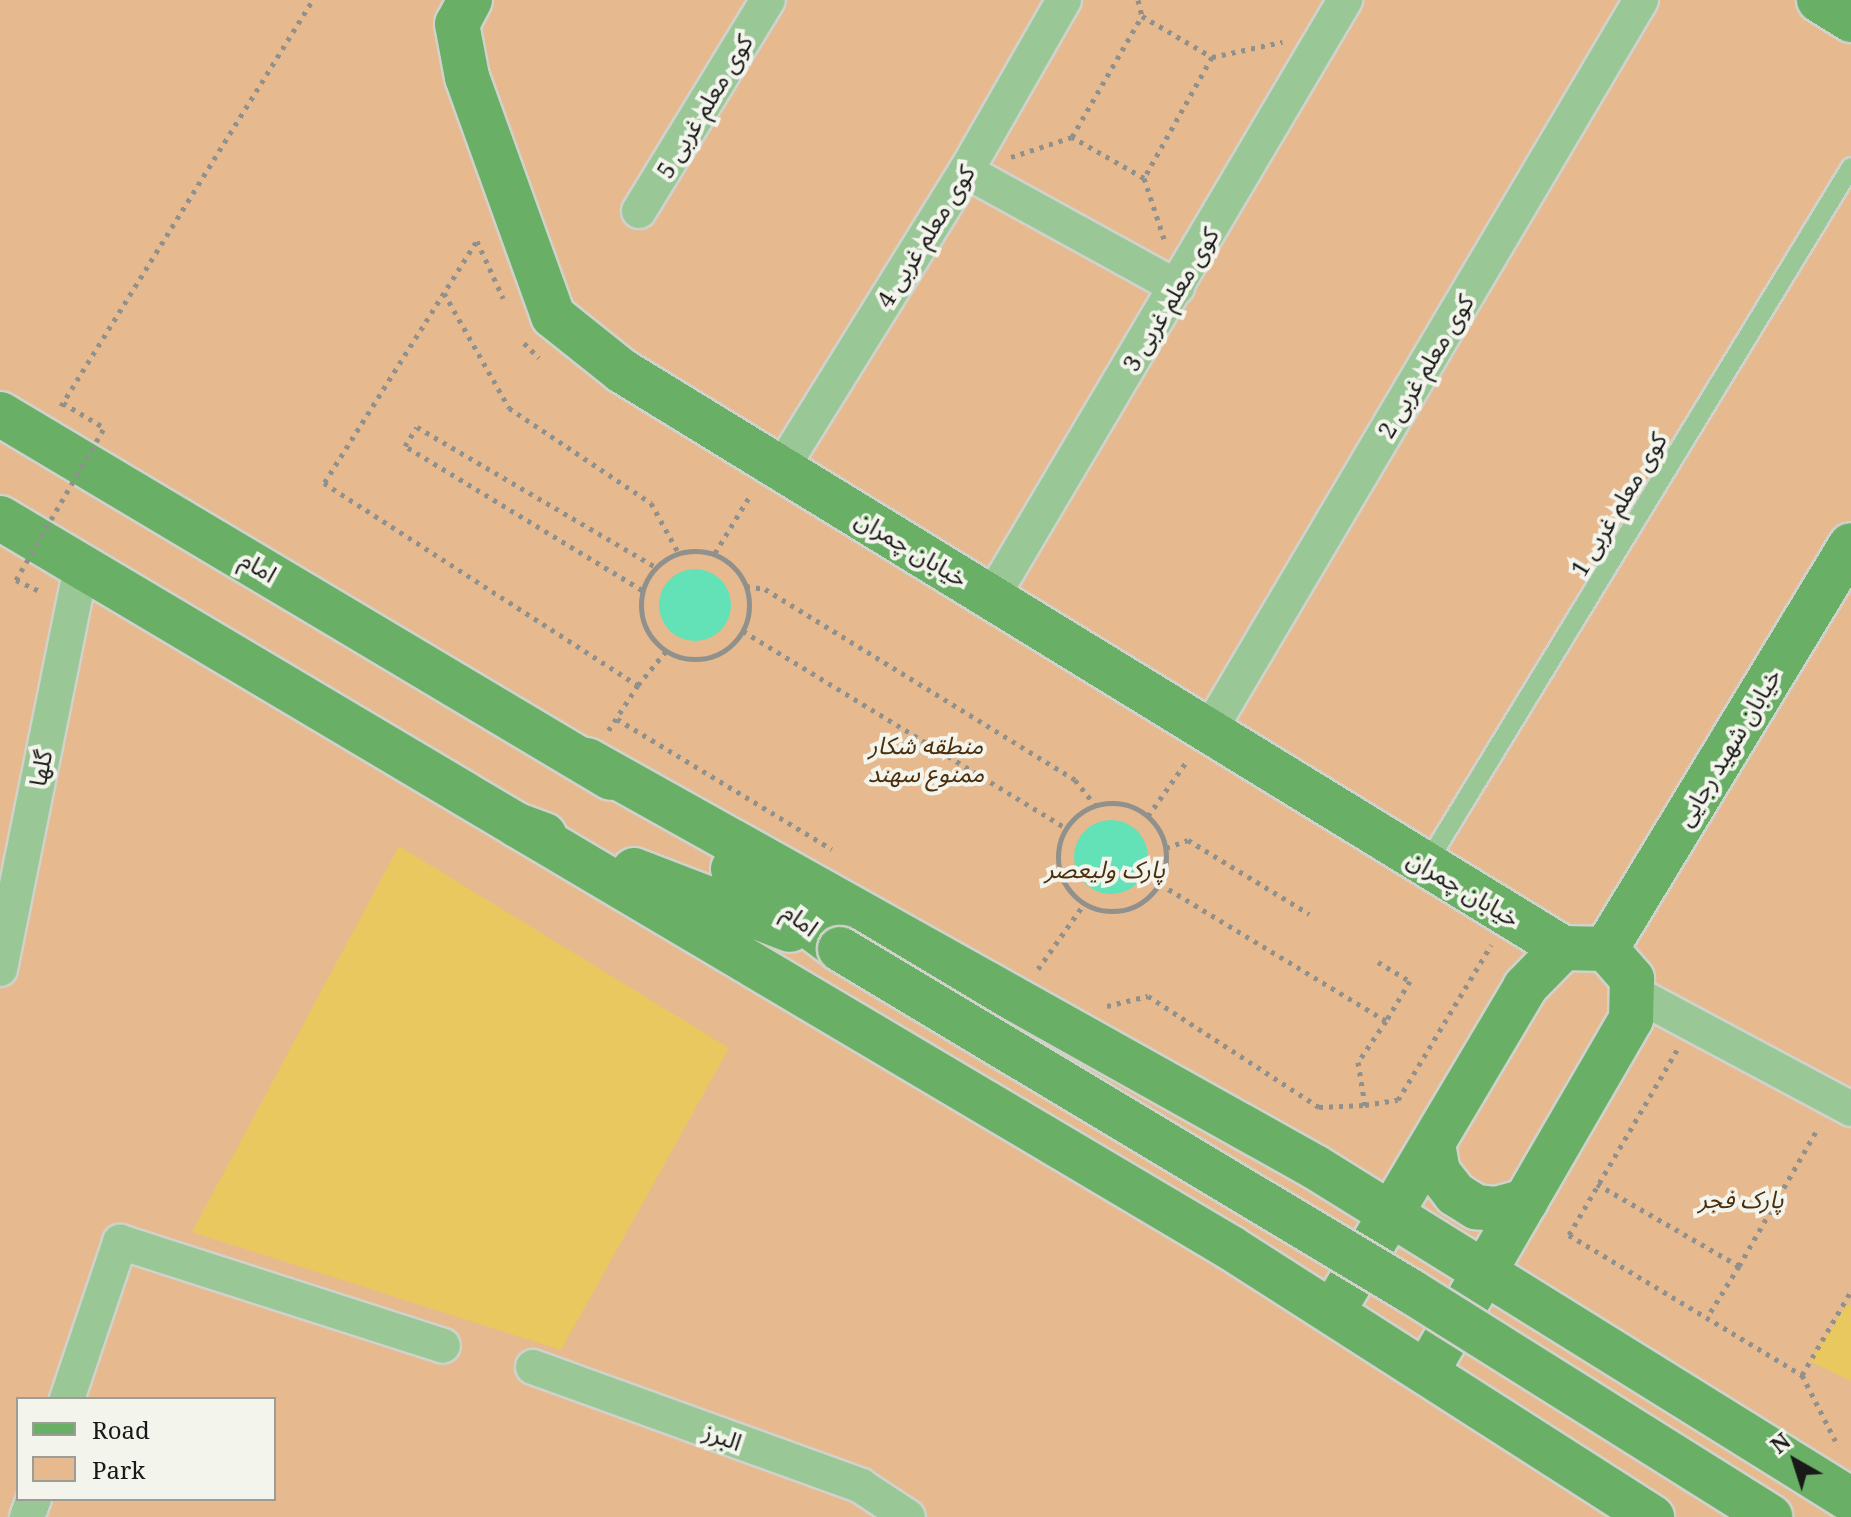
<!DOCTYPE html>
<html>
<head>
<meta charset="utf-8">
<style>
	body { margin:0 }
	#map { position:relative; width:1851px; height:1517px; overflow:hidden; background:#f3f5ed; font-family:"Noto Serif","Noto Sans Arabic",serif }
	div>[style] { position:absolute }
	.green>* { inset:0; background:#e6b98e }
	.water>* { inset:0; background:#63e1b7 }
	.round { border-radius:50% }
	.building>* { inset:0; background:#e9c860 }
	.path>* { height:5px; margin-top:-2.5px; transform-origin:0; background:repeating-linear-gradient(90deg,#90918c 0 4px,transparent 0 10px) }
	.path>.ring { margin:-2.5px; padding:0; box-sizing:content-box; background:none; border:5px solid #90918c; border-radius:50% }
	.roads { filter:drop-shadow(2px 0 #d0d2cb) drop-shadow(-2px 0 #d0d2cb) drop-shadow(0 2px #d0d2cb) drop-shadow(0 -2px #d0d2cb) }
	.lane>* { height:18px; margin:-9px; padding:0 9px; transform-origin:9px; border-radius:9px; background:#99c795 }
	.street>* { height:34px; margin:-17px; padding:0 17px; transform-origin:17px; border-radius:17px; background:#99c795 }
	.secondary>* { height:44px; margin:-22px; padding:0 22px; transform-origin:22px; border-radius:22px; background:#69af65 }
	.path-bridge>* { height:5px; margin-top:-2.5px; transform-origin:0; background:repeating-linear-gradient(90deg,#90918c 0 4px,transparent 0 10px) }
	.bridges { filter:drop-shadow(2px 0 #d0d2cb) drop-shadow(-2px 0 #d0d2cb) drop-shadow(0 2px #d0d2cb) drop-shadow(0 -2px #d0d2cb) }
	.secondary-bridge>* { height:44px; margin:-22px; padding:0 22px; transform-origin:22px; border-radius:22px; background:#69af65 }
	span { translate:-50% -50%; white-space:nowrap; text-align:center; line-height:1.15; -webkit-text-stroke:8px #f3f5ed; paint-order:stroke }
	.street-label { font-size:24px; color:#191917 }
	.park-label { font-size:24px; color:#4b2e0c; font-style:italic }
	.legend { position:absolute; left:16px; top:1397px; width:260px; height:104px; box-sizing:border-box; background:#f3f5ed; border:2px solid #9c9d97; margin:0; padding:10px 14px; list-style:none; font-size:24px; color:#191917 }
	.legend li { display:flex; align-items:center; gap:16px; height:40px }
	.legend b { width:40px; border:2px solid #9c9d97 }
	.north { position:absolute; left:1755px; top:1421px; width:80px; height:80px; -webkit-text-stroke:6px #f3f5ed; paint-order:stroke; rotate:321deg; font-size:22px; font-weight:700; line-height:32px; text-align:center; color:#191917 }
	.north::after { content:''; display:block; margin:auto; width:28px; height:36px; background:#191917; clip-path:polygon(50% 0,100% 100%,50% 72%,0 100%) }
</style>
</head>
<body>
<div id="map">
	<div class="green">
		<div style="clip-path:polygon(evenodd,0 0,1851px 0,1851px 1517px,0 1517px,0 0,18px 1399px,274px 1399px,274px 1499px,18px 1499px,18px 1399px)"></div>
	</div>
	<div class="water">
		<div class="round" style="left:659px;top:569px;width:72px;height:72px"></div>
		<div class="round" style="left:1074px;top:820px;width:74px;height:74px"></div>
	</div>
	<div class="building">
		<div style="clip-path:polygon(399px 846px,729px 1048px,561px 1350px,192px 1232px)"></div>
		<div style="clip-path:polygon(1848px 1303px,1851px 1305px,1851px 1381px,1810px 1361px)"></div>
	</div>
	<div class="path">
		<div style="left:1138px;top:0;width:16px;rotate:76deg"></div>
		<div style="left:1212px;top:57px;width:72px;rotate:-12.1deg"></div>
		<div style="left:1011px;top:157px;width:64px;rotate:-18.2deg"></div>
		<div style="left:1072px;top:137px;width:140px;rotate:-60deg"></div>
		<div style="left:1142px;top:16px;width:81px;rotate:30.4deg"></div>
		<div style="left:1212px;top:57px;width:139px;rotate:119.3deg"></div>
		<div style="left:1144px;top:178px;width:83px;rotate:-150.3deg"></div>
		<div style="left:1144px;top:178px;width:67px;rotate:71.8deg"></div>
		<div style="left:477px;top:241px;width:63px;rotate:65.5deg"></div>
		<div style="left:476px;top:242px;width:285px;rotate:122.2deg"></div>
		<div style="left:324px;top:483px;width:373px;rotate:32.8deg"></div>
		<div style="left:638px;top:685px;width:55px;rotate:123.1deg"></div>
		<div style="left:444px;top:293px;width:132px;rotate:60.5deg"></div>
		<div style="left:509px;top:408px;width:171px;rotate:33.8deg"></div>
		<div style="left:651px;top:503px;width:56px;rotate:61.1deg"></div>
		<div style="left:524px;top:343px;width:21px;rotate:45deg"></div>
		<div style="left:63px;top:403px;width:47px;rotate:31deg"></div>
		<div style="left:61px;top:406px;width:478px;rotate:-58.2deg"></div>
		<div class="ring" style="left:641px;top:551px;width:103px;height:103px"></div>
		<div style="left:715px;top:553px;width:69px;rotate:-58.6deg"></div>
		<div style="left:16px;top:580px;width:29px;rotate:25deg"></div>
		<div style="left:746px;top:586px;width:19px;rotate:9deg"></div>
		<div style="left:765px;top:589px;width:364px;rotate:31.6deg"></div>
		<div style="left:1075px;top:780px;width:32px;rotate:51deg"></div>
		<div style="left:642px;top:590px;width:277px;rotate:-148.7deg"></div>
		<div style="left:405px;top:446px;width:22px;rotate:-58deg"></div>
		<div style="left:417px;top:427px;width:278px;rotate:30.4deg"></div>
		<div style="left:743px;top:631px;width:378px;rotate:31.4deg"></div>
		<div style="left:638px;top:685px;width:44px;rotate:-50.5deg"></div>
		<div style="left:617px;top:719px;width:251px;rotate:31.2deg"></div>
		<div class="ring" style="left:1058px;top:803px;width:103px;height:103px"></div>
		<div style="left:1148px;top:816px;width:67px;rotate:-54.7deg"></div>
		<div style="left:1166px;top:848px;width:23px;rotate:-20deg"></div>
		<div style="left:1188px;top:840px;width:142px;rotate:31.4deg"></div>
		<div style="left:1160px;top:884px;width:264px;rotate:31.2deg"></div>
		<div style="left:1386px;top:1021px;width:50px;rotate:124.3deg"></div>
		<div style="left:1358px;top:1062px;width:44px;rotate:80.8deg"></div>
		<div style="left:1378px;top:962px;width:37px;rotate:31deg"></div>
		<div style="left:1410px;top:981px;width:47px;rotate:121deg"></div>
		<div style="left:1038px;top:969px;width:80px;rotate:-54.7deg"></div>
		<div style="left:1107px;top:1006px;width:42px;rotate:-13.7deg"></div>
		<div style="left:1148px;top:996px;width:204px;rotate:33deg"></div>
		<div style="left:1319px;top:1107px;width:46px;rotate:-2.5deg"></div>
		<div style="left:1365px;top:1105px;width:33px;rotate:-9deg"></div>
		<div style="left:1398px;top:1100px;width:181px;rotate:-59deg"></div>
		<div style="left:1677px;top:1050px;width:214px;rotate:120.3deg"></div>
		<div style="left:1569px;top:1235px;width:272px;rotate:31deg"></div>
		<div style="left:1802px;top:1375px;width:80px;rotate:63.1deg"></div>
		<div style="left:1597px;top:1184px;width:164px;rotate:30deg"></div>
		<div style="left:1739px;top:1266px;width:59px;rotate:121.8deg"></div>
		<div style="left:1739px;top:1266px;width:159px;rotate:-60.2deg"></div>
		<div style="left:1802px;top:1375px;width:97px;rotate:-59.7deg"></div>
	</div>
	<div class="roads">
		<div class="lane">
			<div style="left:1426px;top:865px;width:817px;rotate:-58.66deg"></div>
		</div>
		<div class="street">
			<div style="left:966px;top:171px;width:241px;rotate:28.8deg"></div>
			<div style="left:639px;top:211px;width:247px;rotate:-58.6deg"></div>
			<div style="left:781px;top:469px;width:351px;rotate:-58.2deg"></div>
			<div style="left:966px;top:171px;width:197px;rotate:-60.2deg"></div>
			<div style="left:992px;top:597px;width:694px;rotate:-59.4deg"></div>
			<div style="left:1209px;top:731px;width:849px;rotate:-59.42deg"></div>
			<div style="left:0;top:969px;width:409px;rotate:-78.6deg"></div>
			<div style="left:1636px;top:994px;width:244px;rotate:28.1deg"></div>
			<div style="left:533px;top:1367px;width:349px;rotate:19.9deg"></div>
			<div style="left:861px;top:1486px;width:56px;rotate:33.4deg"></div>
			<div style="left:67px;top:1399px;width:166px;rotate:-71.3deg"></div>
			<div style="left:120px;top:1242px;width:339px;rotate:17.8deg"></div>
			<div style="left:27px;top:1517px;width:19px;rotate:-69deg"></div>
		</div>
		<div class="secondary">
			<div style="left:470px;top:0;width:27px;rotate:118deg"></div>
			<div style="left:457px;top:24px;width:54px;rotate:79.3deg"></div>
			<div style="left:467px;top:77px;width:254px;rotate:70.2deg"></div>
			<div style="left:553px;top:316px;width:88px;rotate:38.6deg"></div>
			<div style="left:622px;top:371px;width:1104px;rotate:31.52deg"></div>
			<div style="left:1819px;top:0;width:38px;rotate:32deg"></div>
			<div style="left:0;top:414px;width:711px;rotate:30.78deg"></div>
			<div style="left:0;top:518px;width:601px;rotate:30.7deg"></div>
			<div style="left:517px;top:825px;width:29px;rotate:20deg"></div>
			<div style="left:587px;top:760px;width:834px;rotate:29.21deg"></div>
			<div style="left:1315px;top:1167px;width:631px;rotate:31.85deg"></div>
			<div style="left:517px;top:825px;width:830px;rotate:30.64deg"></div>
			<div style="left:1231px;top:1248px;width:500px;rotate:32.6deg"></div>
			<div style="left:733px;top:869px;width:134px;rotate:36.8deg"></div>
			<div style="left:634px;top:870px;width:167px;rotate:21deg"></div>
			<div style="left:1606px;top:949px;width:472px;rotate:-58.8deg"></div>
			<div style="left:1433px;top:1144px;width:28px;rotate:80deg"></div>
			<div style="left:1438px;top:1172px;width:28px;rotate:52deg"></div>
			<div style="left:1455px;top:1194px;width:25px;rotate:32deg"></div>
			<div style="left:1476px;top:1207px;width:20px;rotate:6deg"></div>
			<div style="left:1496px;top:1209px;width:31px;rotate:-15deg"></div>
			<div style="left:1333px;top:1311px;width:377px;rotate:-59.3deg"></div>
			<div style="left:1525px;top:987px;width:54px;rotate:-45.7deg"></div>
			<div style="left:1563px;top:948px;width:43px;rotate:1.3deg"></div>
			<div style="left:1606px;top:949px;width:40px;rotate:49deg"></div>
			<div style="left:1632px;top:979px;width:40px;rotate:91.4deg"></div>
			<div style="left:1631px;top:1019px;width:407px;rotate:120.1deg"></div>
		</div>
	</div>
	<div class="path-bridge">
		<div style="left:16px;top:580px;width:176px;rotate:-59.9deg"></div>
	</div>
	<div class="bridges">
		<div class="secondary-bridge">
			<div style="left:840px;top:949px;width:667px;rotate:30.95deg"></div>
			<div style="left:1412px;top:1292px;width:423px;rotate:32.1deg"></div>
		</div>
	</div>
	<div class="street-label">
		<span style="left:704px;top:106px;rotate:-59deg">کوی معلم غربی 5</span>
		<span style="left:925px;top:236px;rotate:-58deg">کوی معلم غربی 4</span>
		<span style="left:1170px;top:299px;rotate:-59deg">کوی معلم غربی 3</span>
		<span style="left:1425px;top:366px;rotate:-59deg">کوی معلم غربی 2</span>
		<span style="left:1618px;top:504px;rotate:-59deg">کوی معلم غربی 1</span>
		<span style="left:912px;top:548px;rotate:31deg">خیابان چمران</span>
		<span style="left:259px;top:566px;rotate:31deg">امام</span>
		<span style="left:1728px;top:747px;rotate:-59deg">خیابان شهید رجایی</span>
		<span style="left:40px;top:768px;rotate:-79deg">گلها</span>
		<span style="left:1464px;top:888px;rotate:31deg">خیابان چمران</span>
		<span style="left:801px;top:919px;rotate:37deg">امام</span>
		<span style="left:723px;top:1436px;rotate:20deg">البرز</span>
	</div>
	<div class="park-label">
		<span style="left:926px;top:759px">منطقه شکار<br>ممنوع سهند</span>
		<span style="left:1105px;top:869px">پارک ولیعصر</span>
		<span style="left:1741px;top:1199px">پارک فجر</span>
	</div>
	<ul class="legend">
	<li><b style="height:10px;background:#69af65"></b>Road</li>
	<li><b style="height:22px;background:#e6b98e"></b>Park</li>
	</ul>
	<div class="north">N</div>
</div>
</body>
</html>
